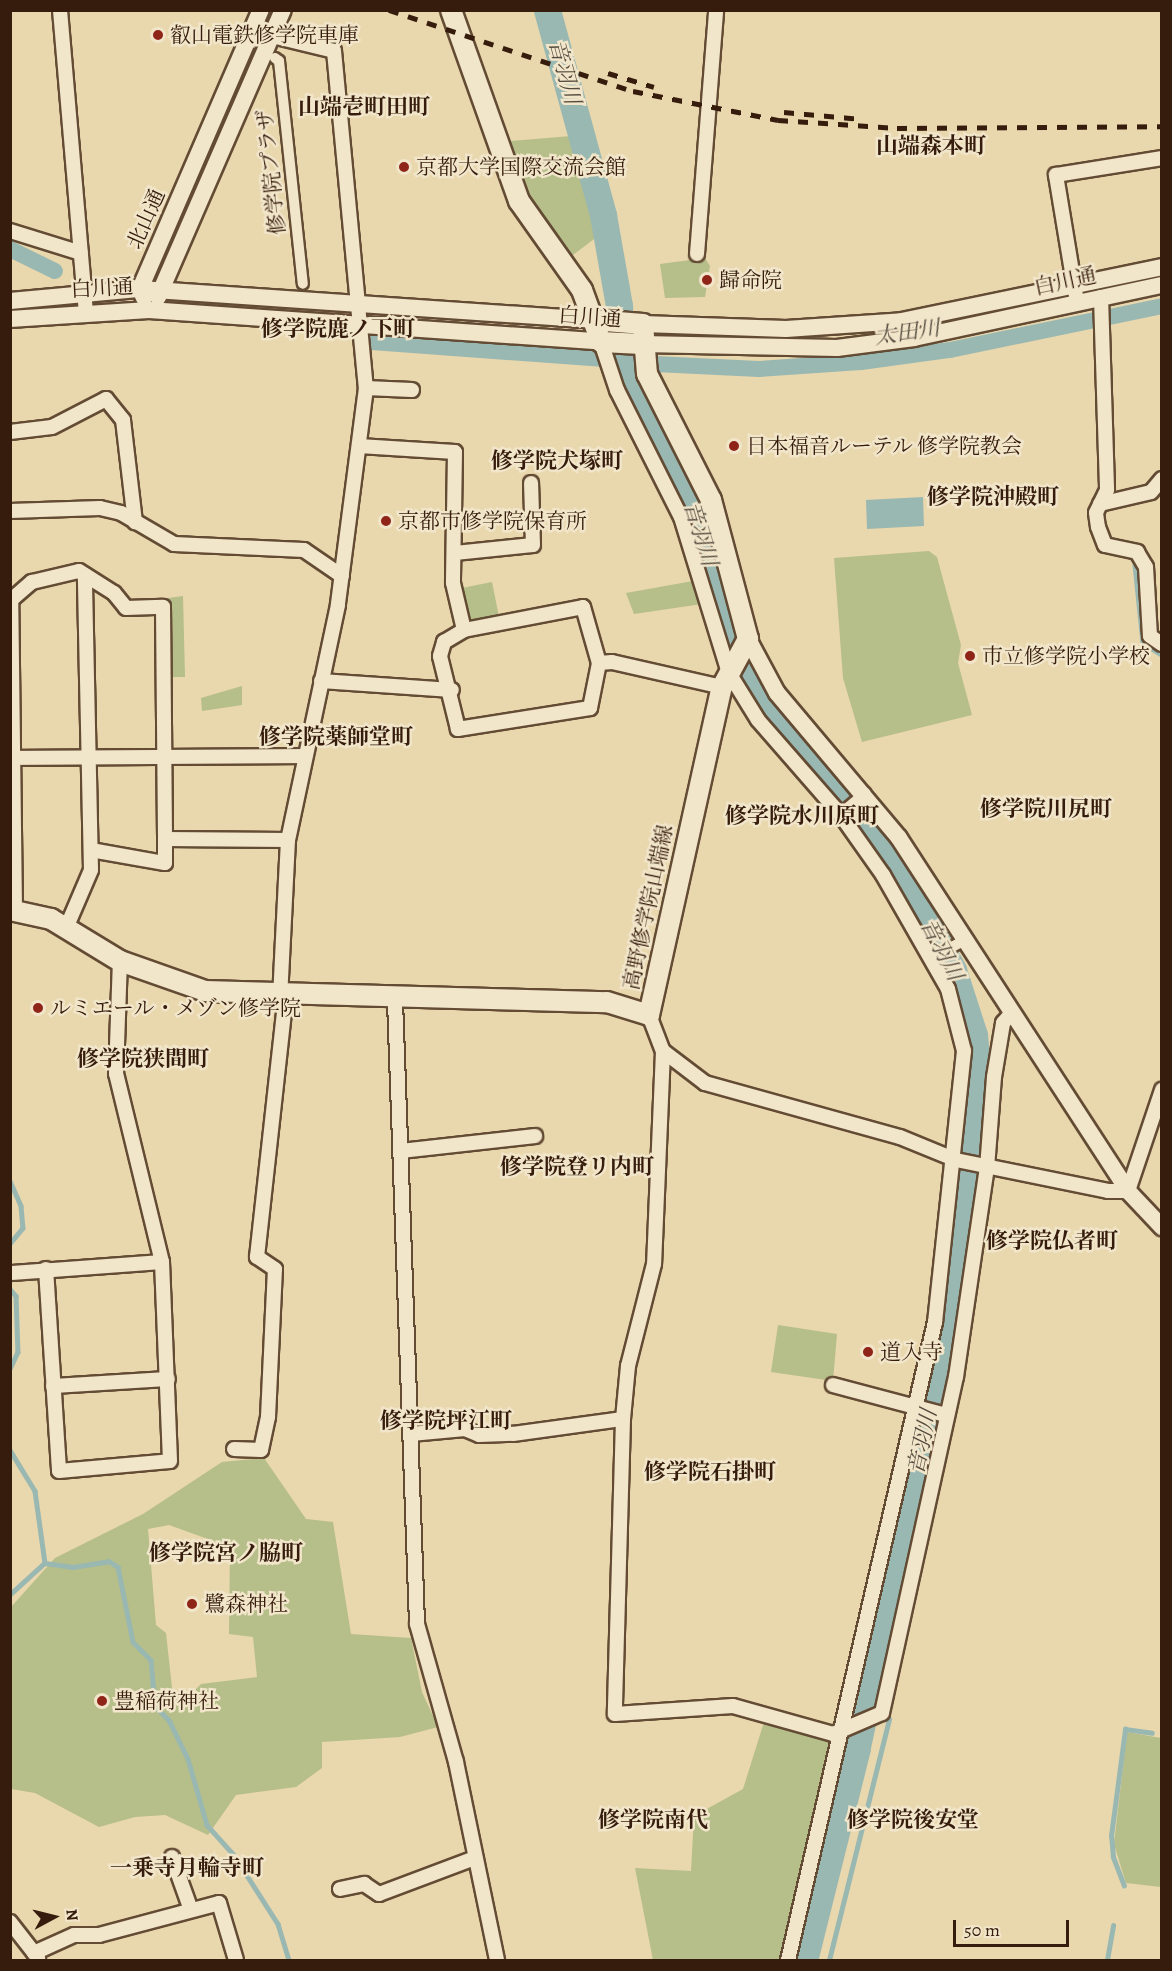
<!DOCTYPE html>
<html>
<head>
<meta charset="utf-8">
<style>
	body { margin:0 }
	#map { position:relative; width:1172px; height:1971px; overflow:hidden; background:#e9d7ad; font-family:Alegreya,"Noto Serif JP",serif }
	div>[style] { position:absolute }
	.green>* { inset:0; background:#b6be8a }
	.water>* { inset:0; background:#9ab8b2 }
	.stream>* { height:4.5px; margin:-2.25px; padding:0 2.25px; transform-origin:2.25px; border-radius:2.25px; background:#9ab8b2 }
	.canal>* { height:16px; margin:-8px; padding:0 8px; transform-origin:8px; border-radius:8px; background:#9ab8b2 }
	.river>* { height:27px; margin:-13.5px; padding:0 13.5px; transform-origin:13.5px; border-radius:13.5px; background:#9ab8b2 }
	.roads { filter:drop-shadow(2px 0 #634b34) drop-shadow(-2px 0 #634b34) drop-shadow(0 2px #634b34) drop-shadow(0 -2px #634b34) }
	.pedestrian>* { height:10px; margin:-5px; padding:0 5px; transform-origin:5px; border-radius:5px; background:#f1e5ca }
	.minor>* { height:14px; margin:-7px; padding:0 7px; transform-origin:7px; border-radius:7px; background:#f1e5ca }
	.tertiary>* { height:16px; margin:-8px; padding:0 8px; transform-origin:8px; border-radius:8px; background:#f1e5ca }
	.secondary>* { height:20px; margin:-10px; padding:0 10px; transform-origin:10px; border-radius:10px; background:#f1e5ca }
	.rail>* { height:4.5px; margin-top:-2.25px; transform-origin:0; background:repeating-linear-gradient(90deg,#361c0c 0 10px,transparent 0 20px) }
	.dots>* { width:16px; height:16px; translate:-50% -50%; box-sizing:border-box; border:3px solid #f1e5ca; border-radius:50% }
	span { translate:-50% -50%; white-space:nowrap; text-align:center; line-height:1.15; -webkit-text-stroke:5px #f1e5ca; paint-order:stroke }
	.poi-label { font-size:21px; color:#361c0c }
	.left { translate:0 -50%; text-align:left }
	.street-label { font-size:21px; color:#361c0c }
	.water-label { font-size:22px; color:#544b3e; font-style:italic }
	.neighbourhood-label { font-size:22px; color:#361c0c; font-weight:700 }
	.frame { position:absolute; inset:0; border:12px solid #361c0c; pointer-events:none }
	.north { position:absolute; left:24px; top:1887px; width:60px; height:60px; -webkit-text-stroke:4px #f1e5ca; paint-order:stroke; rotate:83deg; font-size:16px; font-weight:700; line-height:24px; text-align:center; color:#361c0c }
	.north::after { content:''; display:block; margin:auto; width:21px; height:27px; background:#361c0c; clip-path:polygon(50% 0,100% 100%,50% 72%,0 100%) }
	.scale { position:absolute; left:953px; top:1920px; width:116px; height:27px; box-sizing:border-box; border:3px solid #361c0c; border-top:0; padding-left:8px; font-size:18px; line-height:21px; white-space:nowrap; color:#361c0c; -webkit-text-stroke:4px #f1e5ca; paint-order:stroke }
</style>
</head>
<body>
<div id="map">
	<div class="green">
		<div style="clip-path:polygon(571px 136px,598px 236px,565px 261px,523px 201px,500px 142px)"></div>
		<div style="clip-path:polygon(705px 258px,710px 266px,705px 297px,665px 298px,660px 264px)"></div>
		<div style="clip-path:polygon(929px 551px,937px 557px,961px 645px,958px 663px,972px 715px,862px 742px,843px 678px,834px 558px)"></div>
		<div style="clip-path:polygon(693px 581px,702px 604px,634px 614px,626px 593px)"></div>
		<div style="clip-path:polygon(492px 582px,499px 617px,470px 622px,462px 588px)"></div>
		<div style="clip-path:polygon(183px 596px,185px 677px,169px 677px,168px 598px)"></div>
		<div style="clip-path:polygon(242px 686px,242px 705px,202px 711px,201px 698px)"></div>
		<div style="clip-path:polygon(778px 1325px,837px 1334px,833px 1381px,771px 1372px)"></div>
		<div style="clip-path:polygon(evenodd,264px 1458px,306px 1519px,333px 1522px,351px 1634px,411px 1638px,422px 1692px,438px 1727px,400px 1737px,322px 1742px,322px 1768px,296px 1787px,236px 1795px,208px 1835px,165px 1815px,135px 1817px,99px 1827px,35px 1793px,11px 1789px,11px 1607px,55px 1558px,143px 1514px,222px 1462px,264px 1458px,169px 1525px,230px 1547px,229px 1634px,253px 1637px,257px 1677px,201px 1684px,189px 1696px,173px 1697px,166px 1633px,156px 1625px,148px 1529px,169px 1525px)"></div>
		<div style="clip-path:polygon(764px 1722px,831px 1739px,780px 1960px,653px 1960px,635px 1868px,691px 1871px,694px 1816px,743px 1789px)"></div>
		<div style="clip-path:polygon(1127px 1732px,1161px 1738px,1161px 1887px,1126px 1883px,1114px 1844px)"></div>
	</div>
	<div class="water">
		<div style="clip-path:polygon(923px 497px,924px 526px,867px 529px,866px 500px)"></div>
	</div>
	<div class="stream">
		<div style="left:1135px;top:565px;width:78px;rotate:84.1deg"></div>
		<div style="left:1143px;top:643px;width:22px;rotate:32deg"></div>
		<div style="left:10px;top:1181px;width:27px;rotate:66deg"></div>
		<div style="left:21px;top:1206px;width:22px;rotate:85deg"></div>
		<div style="left:23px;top:1228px;width:21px;rotate:129deg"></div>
		<div style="left:10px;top:1289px;width:9px;rotate:49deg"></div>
		<div style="left:16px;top:1296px;width:56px;rotate:88deg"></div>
		<div style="left:18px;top:1352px;width:19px;rotate:115deg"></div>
		<div style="left:10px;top:1450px;width:48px;rotate:58.6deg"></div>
		<div style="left:35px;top:1491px;width:73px;rotate:82.1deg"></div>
		<div style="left:45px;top:1563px;width:47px;rotate:137.6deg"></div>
		<div style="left:45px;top:1563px;width:28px;rotate:8deg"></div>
		<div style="left:73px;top:1567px;width:36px;rotate:-9deg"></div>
		<div style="left:109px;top:1561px;width:11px;rotate:34deg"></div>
		<div style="left:118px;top:1567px;width:76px;rotate:78.7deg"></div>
		<div style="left:133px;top:1642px;width:25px;rotate:45deg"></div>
		<div style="left:151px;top:1660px;width:46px;rotate:85deg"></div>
		<div style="left:155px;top:1706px;width:20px;rotate:45deg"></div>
		<div style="left:169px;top:1720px;width:43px;rotate:64deg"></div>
		<div style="left:188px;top:1759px;width:69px;rotate:73.9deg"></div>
		<div style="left:207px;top:1825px;width:40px;rotate:48deg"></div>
		<div style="left:234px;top:1855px;width:82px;rotate:57.5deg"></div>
		<div style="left:278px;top:1924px;width:38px;rotate:73deg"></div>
		<div style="left:1124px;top:1886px;width:31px;rotate:-111deg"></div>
		<div style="left:1113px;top:1857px;width:21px;rotate:-95deg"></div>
		<div style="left:1111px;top:1836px;width:108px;rotate:-82.5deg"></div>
		<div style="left:1125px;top:1729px;width:27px;rotate:8deg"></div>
		<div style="left:829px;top:1960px;width:248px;rotate:-76deg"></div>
		<div style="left:1107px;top:1960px;width:35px;rotate:-80deg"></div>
	</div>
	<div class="canal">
		<div style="left:10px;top:249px;width:50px;rotate:26.1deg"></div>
		<div style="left:372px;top:342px;width:261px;rotate:4.2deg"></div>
		<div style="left:655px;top:364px;width:104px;rotate:2.8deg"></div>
		<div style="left:759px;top:369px;width:102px;rotate:-3.9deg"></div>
		<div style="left:861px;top:362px;width:90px;rotate:-7.7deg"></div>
		<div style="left:950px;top:350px;width:217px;rotate:-11.7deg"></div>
	</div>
	<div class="river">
		<div style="left:547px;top:10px;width:213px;rotate:74.7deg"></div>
		<div style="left:603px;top:215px;width:92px;rotate:80deg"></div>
		<div style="left:619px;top:306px;width:53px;rotate:86.8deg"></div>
		<div style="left:622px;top:359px;width:147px;rotate:63.8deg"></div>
		<div style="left:687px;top:491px;width:166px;rotate:72.9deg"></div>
		<div style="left:736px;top:650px;width:55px;rotate:64.4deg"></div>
		<div style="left:760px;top:700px;width:228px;rotate:51.4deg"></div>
		<div style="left:902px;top:878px;width:105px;rotate:61deg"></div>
		<div style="left:953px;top:970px;width:68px;rotate:72.1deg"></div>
		<div style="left:974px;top:1035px;width:43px;rotate:84.7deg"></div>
		<div style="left:978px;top:1078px;width:220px;rotate:96deg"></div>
		<div style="left:955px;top:1297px;width:462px;rotate:102.3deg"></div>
		<div style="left:857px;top:1748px;width:219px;rotate:104deg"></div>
	</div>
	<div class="roads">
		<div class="pedestrian">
			<div style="left:275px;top:58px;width:5px;rotate:37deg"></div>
			<div style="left:279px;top:61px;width:224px;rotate:83.9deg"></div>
			<div style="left:840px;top:814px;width:33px;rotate:-40deg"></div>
			<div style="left:930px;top:958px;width:37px;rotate:-27deg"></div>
		</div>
		<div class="minor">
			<div style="left:60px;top:10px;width:303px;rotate:85.1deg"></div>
			<div style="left:252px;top:31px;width:84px;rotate:13.7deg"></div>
			<div style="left:334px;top:51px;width:339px;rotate:84.6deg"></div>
			<div style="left:366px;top:388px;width:219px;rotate:97.4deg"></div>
			<div style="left:338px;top:605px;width:240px;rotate:102deg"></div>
			<div style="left:288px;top:840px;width:156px;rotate:92.9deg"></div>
			<div style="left:10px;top:231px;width:74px;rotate:17.2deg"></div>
			<div style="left:697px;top:254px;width:245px;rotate:-85.5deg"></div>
			<div style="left:1101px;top:297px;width:193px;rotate:88.2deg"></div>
			<div style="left:1107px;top:490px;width:25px;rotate:116deg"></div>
			<div style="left:1096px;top:513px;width:14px;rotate:82deg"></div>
			<div style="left:1098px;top:527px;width:19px;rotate:69deg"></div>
			<div style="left:1105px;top:545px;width:33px;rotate:12deg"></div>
			<div style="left:1137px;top:552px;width:17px;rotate:59deg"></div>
			<div style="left:1146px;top:567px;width:69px;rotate:86.7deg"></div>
			<div style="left:1150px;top:636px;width:14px;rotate:34deg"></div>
			<div style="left:1077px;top:302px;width:129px;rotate:-99.4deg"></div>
			<div style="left:1056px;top:175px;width:107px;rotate:-9.1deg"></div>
			<div style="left:601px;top:342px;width:51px;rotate:71.6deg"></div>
			<div style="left:617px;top:390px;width:142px;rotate:63.3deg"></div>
			<div style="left:681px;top:517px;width:163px;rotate:72.9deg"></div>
			<div style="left:729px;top:673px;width:55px;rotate:58.3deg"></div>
			<div style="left:758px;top:720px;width:125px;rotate:48.9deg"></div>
			<div style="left:840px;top:814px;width:75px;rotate:54.8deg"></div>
			<div style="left:883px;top:875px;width:131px;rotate:60.3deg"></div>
			<div style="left:948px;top:989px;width:64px;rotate:75.5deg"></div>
			<div style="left:964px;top:1051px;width:273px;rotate:96.1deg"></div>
			<div style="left:935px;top:1322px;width:655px;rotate:102.97deg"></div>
			<div style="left:366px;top:388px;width:46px;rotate:2.5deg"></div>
			<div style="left:10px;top:432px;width:42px;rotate:-6.8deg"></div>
			<div style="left:52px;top:427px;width:61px;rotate:-27.4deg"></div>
			<div style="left:106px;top:399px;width:27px;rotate:51deg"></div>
			<div style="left:123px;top:420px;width:103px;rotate:83.3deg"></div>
			<div style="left:359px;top:446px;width:96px;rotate:3.6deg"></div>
			<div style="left:455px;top:452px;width:131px;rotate:90.9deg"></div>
			<div style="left:453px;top:583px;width:48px;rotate:76.8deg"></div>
			<div style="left:1100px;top:504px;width:52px;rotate:-13.2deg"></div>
			<div style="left:1151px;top:492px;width:17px;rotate:-50deg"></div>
			<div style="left:10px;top:511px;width:90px;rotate:-1.9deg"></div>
			<div style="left:100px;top:508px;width:22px;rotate:13deg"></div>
			<div style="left:121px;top:513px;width:61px;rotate:30.3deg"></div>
			<div style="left:174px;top:544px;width:130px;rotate:2.6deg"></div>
			<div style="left:304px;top:550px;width:46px;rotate:34.4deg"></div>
			<div style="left:455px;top:553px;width:78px;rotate:-5.9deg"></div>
			<div style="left:533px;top:545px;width:62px;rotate:-91.8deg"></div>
			<div style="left:583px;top:607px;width:58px;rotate:74.1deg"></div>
			<div style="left:599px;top:663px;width:46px;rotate:101.3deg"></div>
			<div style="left:590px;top:708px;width:134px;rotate:171deg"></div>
			<div style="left:458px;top:729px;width:75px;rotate:-103.9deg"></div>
			<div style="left:440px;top:656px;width:15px;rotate:-74deg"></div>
			<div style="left:444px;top:642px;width:23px;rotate:-31deg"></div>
			<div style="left:464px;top:630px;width:121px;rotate:-10.9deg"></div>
			<div style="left:599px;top:663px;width:13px;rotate:-4deg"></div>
			<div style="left:612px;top:662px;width:113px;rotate:12.8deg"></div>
			<div style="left:321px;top:681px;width:131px;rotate:3.9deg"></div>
			<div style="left:10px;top:758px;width:293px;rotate:-0.4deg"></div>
			<div style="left:91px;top:850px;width:75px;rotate:10deg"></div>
			<div style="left:165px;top:863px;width:24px;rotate:-90deg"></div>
			<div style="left:165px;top:839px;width:123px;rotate:0.5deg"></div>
			<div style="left:15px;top:910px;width:310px;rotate:-90.7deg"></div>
			<div style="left:11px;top:600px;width:28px;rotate:-41deg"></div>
			<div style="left:32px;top:582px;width:48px;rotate:-13.2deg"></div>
			<div style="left:79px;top:571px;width:41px;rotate:32.2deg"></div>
			<div style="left:114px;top:593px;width:19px;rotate:51deg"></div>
			<div style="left:126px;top:608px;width:37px;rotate:-2deg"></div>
			<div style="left:163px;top:607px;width:232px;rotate:89.5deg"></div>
			<div style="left:67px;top:926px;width:61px;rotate:-66.8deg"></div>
			<div style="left:91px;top:870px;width:295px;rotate:-91.2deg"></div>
			<div style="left:395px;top:1000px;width:624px;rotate:87.98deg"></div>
			<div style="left:417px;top:1624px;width:143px;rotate:74.2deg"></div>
			<div style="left:456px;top:1762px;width:202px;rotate:78.3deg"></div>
			<div style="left:649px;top:1015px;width:39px;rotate:69deg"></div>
			<div style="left:663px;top:1051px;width:53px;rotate:37.3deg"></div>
			<div style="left:705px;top:1083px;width:202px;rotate:15.5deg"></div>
			<div style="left:900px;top:1137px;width:61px;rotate:22.3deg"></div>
			<div style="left:956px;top:1160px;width:155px;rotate:11.5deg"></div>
			<div style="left:1108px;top:1191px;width:20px"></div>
			<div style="left:1128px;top:1191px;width:107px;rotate:-71.4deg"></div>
			<div style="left:663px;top:1051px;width:213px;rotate:92.4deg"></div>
			<div style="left:654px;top:1264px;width:105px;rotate:104.3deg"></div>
			<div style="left:628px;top:1366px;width:53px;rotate:95.4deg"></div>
			<div style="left:623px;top:1419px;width:295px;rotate:91.6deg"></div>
			<div style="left:615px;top:1714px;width:118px;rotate:-3.9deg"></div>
			<div style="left:733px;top:1706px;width:104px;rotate:15.6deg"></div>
			<div style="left:833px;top:1734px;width:53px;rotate:-23.2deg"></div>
			<div style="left:882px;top:1713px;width:344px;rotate:-77.6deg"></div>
			<div style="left:956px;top:1377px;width:211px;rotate:-81.6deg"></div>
			<div style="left:987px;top:1168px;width:91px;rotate:-85.6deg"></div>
			<div style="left:994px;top:1077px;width:55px;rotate:-80.5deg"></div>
			<div style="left:1003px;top:1023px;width:11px;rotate:-49deg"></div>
			<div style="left:401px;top:1151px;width:135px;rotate:-6.4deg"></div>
			<div style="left:46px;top:1269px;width:202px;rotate:86.3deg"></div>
			<div style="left:59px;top:1471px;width:111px;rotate:-5.1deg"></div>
			<div style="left:170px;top:1461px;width:199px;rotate:-92.3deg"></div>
			<div style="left:162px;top:1262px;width:194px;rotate:-103.7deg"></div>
			<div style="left:116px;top:1074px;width:113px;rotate:-88deg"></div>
			<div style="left:12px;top:1273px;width:150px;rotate:-4.2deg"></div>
			<div style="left:833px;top:1385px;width:117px;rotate:14.9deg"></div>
			<div style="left:53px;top:1386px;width:115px;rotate:-3.5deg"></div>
			<div style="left:411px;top:1434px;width:54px;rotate:-5.3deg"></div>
			<div style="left:465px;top:1429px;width:15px;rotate:23deg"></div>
			<div style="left:479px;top:1435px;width:34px;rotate:-2deg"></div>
			<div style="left:513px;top:1434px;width:111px;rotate:-7.8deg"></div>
			<div style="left:234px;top:1449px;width:27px;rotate:2deg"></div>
			<div style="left:261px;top:1450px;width:34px;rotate:-78deg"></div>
			<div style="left:268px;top:1417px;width:148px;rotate:-87.3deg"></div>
			<div style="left:275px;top:1269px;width:22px;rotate:-146deg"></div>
			<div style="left:257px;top:1257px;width:263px;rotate:-83.7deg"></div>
			<div style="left:172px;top:1857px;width:56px;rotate:70.3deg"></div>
			<div style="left:340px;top:1889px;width:25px;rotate:-12deg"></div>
			<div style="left:364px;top:1884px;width:18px;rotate:34deg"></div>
			<div style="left:379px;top:1894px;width:103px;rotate:-20.6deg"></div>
			<div style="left:10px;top:1922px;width:46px;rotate:52.1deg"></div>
			<div style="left:34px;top:1953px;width:44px;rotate:-24.2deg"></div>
			<div style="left:74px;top:1935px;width:25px"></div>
			<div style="left:99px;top:1935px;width:124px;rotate:-14.9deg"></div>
			<div style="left:219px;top:1903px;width:59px;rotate:73.4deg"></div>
		</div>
		<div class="tertiary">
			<div style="left:158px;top:297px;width:313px;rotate:-66.5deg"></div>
			<div style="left:144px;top:298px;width:10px;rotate:-114deg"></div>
			<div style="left:140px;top:289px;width:304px;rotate:-66.6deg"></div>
			<div style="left:10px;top:301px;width:131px;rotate:-5.3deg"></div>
			<div style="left:140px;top:289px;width:454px;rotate:3.9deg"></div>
			<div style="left:10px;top:319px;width:139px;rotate:-3.7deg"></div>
			<div style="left:149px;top:310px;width:453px;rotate:4deg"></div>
			<div style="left:643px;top:324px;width:143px;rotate:2deg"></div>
			<div style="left:786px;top:329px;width:116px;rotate:-3.9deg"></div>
			<div style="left:902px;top:321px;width:266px;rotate:-11.7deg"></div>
			<div style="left:642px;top:344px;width:195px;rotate:1.2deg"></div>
			<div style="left:837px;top:348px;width:78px;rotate:-7.4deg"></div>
			<div style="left:914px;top:338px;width:254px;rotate:-12.1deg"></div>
			<div style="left:748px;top:639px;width:61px;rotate:61.8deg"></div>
			<div style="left:777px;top:693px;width:189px;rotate:49.9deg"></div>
			<div style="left:899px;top:838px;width:421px;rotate:57deg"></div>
			<div style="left:1128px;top:1191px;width:50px;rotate:46.6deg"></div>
		</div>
		<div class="secondary">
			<div style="left:451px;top:10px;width:203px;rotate:70.4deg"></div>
			<div style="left:519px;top:201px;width:109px;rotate:54.7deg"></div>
			<div style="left:582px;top:290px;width:55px;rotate:69.9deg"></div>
			<div style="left:601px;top:342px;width:41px;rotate:2.8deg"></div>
			<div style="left:10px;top:910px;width:42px;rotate:12.4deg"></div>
			<div style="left:51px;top:919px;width:81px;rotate:31.3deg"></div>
			<div style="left:120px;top:961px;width:90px;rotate:19.4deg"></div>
			<div style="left:205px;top:991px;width:402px;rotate:1.6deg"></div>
			<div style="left:607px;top:1002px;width:44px;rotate:17.2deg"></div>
			<div style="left:649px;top:1015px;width:336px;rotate:-77.5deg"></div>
			<div style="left:722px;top:687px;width:55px;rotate:-61.6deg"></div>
			<div style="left:748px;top:639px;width:144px;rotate:-104.9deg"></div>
			<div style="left:711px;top:500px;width:141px;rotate:-116.9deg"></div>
			<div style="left:647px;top:374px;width:50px;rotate:-94.6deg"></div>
			<div style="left:643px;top:324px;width:50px;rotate:-175.4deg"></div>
		</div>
	</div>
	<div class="rail">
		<div style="left:389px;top:10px;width:257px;rotate:18.4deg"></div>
		<div style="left:633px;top:91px;width:148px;rotate:11.3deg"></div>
		<div style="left:778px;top:120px;width:119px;rotate:3.8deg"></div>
		<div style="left:897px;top:128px;width:265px;rotate:-0.4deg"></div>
		<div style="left:608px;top:73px;width:48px;rotate:16.9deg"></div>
		<div style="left:784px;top:112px;width:78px;rotate:5.1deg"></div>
	</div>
	<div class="dots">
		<div style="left:158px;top:35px;background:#8f2418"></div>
		<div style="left:404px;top:167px;background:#8f2418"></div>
		<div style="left:707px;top:280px;background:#8f2418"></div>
		<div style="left:734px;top:446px;background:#8f2418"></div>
		<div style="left:386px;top:521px;background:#8f2418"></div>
		<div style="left:970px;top:656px;background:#8f2418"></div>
		<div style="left:38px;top:1008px;background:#8f2418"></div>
		<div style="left:868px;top:1352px;background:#8f2418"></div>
		<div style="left:192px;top:1604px;background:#8f2418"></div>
		<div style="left:102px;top:1701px;background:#8f2418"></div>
	</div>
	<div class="poi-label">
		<span class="left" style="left:170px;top:35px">叡山電鉄修学院車庫</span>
		<span class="left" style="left:416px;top:167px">京都大学国際交流会館</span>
		<span class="left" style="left:719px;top:280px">歸命院</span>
		<span class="left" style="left:746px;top:446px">日本福音ルーテル 修学院教会</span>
		<span class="left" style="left:398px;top:521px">京都市修学院保育所</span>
		<span class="left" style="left:982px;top:656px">市立修学院小学校</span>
		<span class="left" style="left:50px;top:1008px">ルミエール・メゾン修学院</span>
		<span class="left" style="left:880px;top:1352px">道入寺</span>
		<span class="left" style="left:204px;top:1604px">鷺森神社</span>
		<span class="left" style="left:114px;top:1701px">豊稲荷神社</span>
	</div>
	<div class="street-label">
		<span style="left:271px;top:172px;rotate:-96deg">修学院プラザ</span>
		<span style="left:146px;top:219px;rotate:-66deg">北山通</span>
		<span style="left:1065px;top:281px;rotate:-12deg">白川通</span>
		<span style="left:102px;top:288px;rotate:-3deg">白川通</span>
		<span style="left:590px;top:317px;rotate:4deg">白川通</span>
		<span style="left:648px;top:907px;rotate:-78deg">高野修学院山端線</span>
	</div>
	<div class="water-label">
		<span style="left:564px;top:72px;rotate:75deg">音羽川</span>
		<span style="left:907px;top:333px;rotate:-8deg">太田川</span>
		<span style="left:700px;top:534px;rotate:73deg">音羽川</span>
		<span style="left:941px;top:950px;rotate:63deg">音羽川</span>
		<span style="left:923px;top:1442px;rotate:-78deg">音羽川</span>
	</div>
	<div class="neighbourhood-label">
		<span style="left:364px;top:108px">山端壱町田町</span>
		<span style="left:931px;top:147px">山端森本町</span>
		<span style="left:338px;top:330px">修学院鹿ノ下町</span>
		<span style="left:557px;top:462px">修学院犬塚町</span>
		<span style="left:993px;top:498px">修学院沖殿町</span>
		<span style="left:336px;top:738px">修学院薬師堂町</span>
		<span style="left:1046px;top:810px">修学院川尻町</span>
		<span style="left:802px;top:817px">修学院水川原町</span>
		<span style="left:143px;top:1060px">修学院狭間町</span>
		<span style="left:577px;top:1168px">修学院登リ内町</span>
		<span style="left:1052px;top:1242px">修学院仏者町</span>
		<span style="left:446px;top:1422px">修学院坪江町</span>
		<span style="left:710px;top:1473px">修学院石掛町</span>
		<span style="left:226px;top:1554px">修学院宮ノ脇町</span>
		<span style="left:653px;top:1821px">修学院南代</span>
		<span style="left:913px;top:1821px">修学院後安堂</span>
		<span style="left:187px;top:1869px">一乗寺月輪寺町</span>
	</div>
	<div class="frame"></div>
	<div class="north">N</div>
	<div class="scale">50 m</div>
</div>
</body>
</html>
